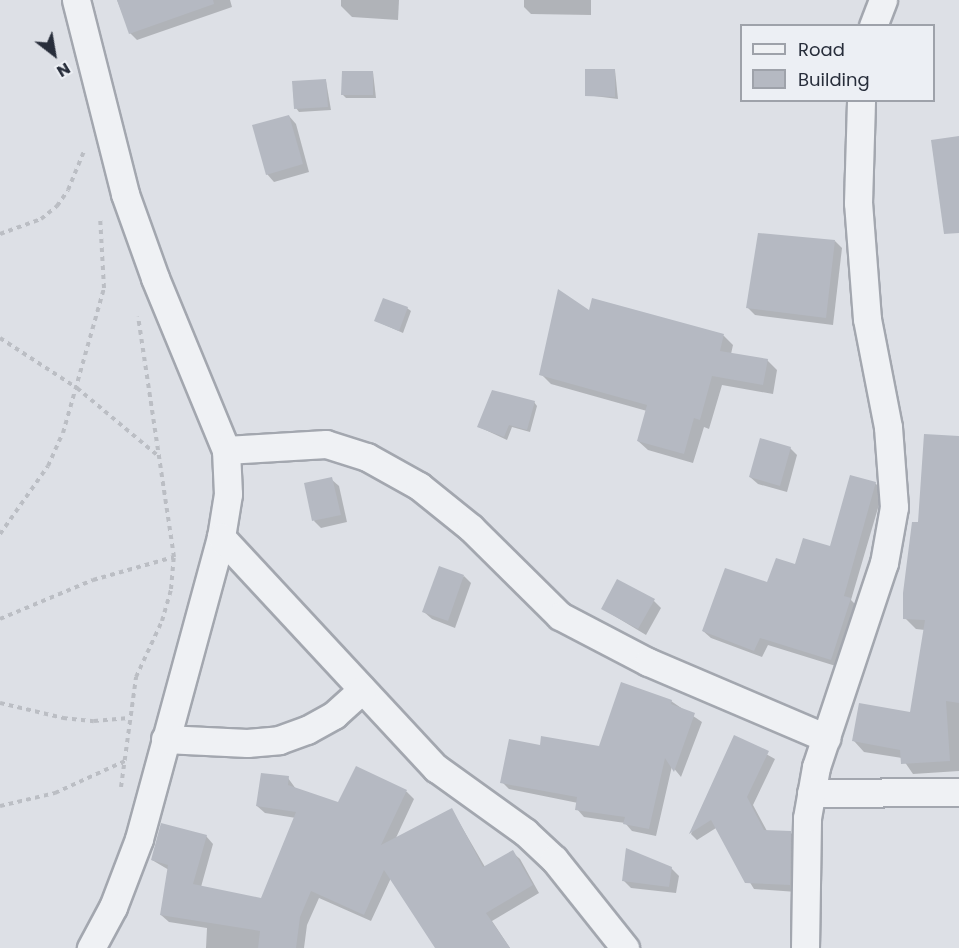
<!DOCTYPE html>
<html>
<head>
<meta charset="utf-8">
<style>
	body { margin:0 }
	#map { position:relative; width:959px; height:948px; overflow:hidden; background:#dde0e6; font-family:Poppins,sans-serif }
	div>[style] { position:absolute }
	.shadow>* { inset:0; background:#0003 }
	.building>* { inset:0; background:#b5b9c2 }
	.path>* { height:4px; margin-top:-2px; transform-origin:0; background:repeating-linear-gradient(90deg,#bbbec4 0 4.5px,transparent 0 9px) }
	.roads { filter:drop-shadow(2px 0 #a3a7af) drop-shadow(-2px 0 #a3a7af) drop-shadow(0 2px #a3a7af) drop-shadow(0 -2px #a3a7af) }
	.street>* { height:27px; margin:-13.5px; padding:0 13.5px; transform-origin:13.5px; border-radius:13.5px; background:#eff1f4 }
	span { translate:-50% -50%; white-space:nowrap; text-align:center; line-height:1.15; -webkit-text-stroke:5px #eceff4; paint-order:stroke }
	.legend { position:absolute; left:740px; top:24px; width:195px; height:78px; box-sizing:border-box; background:#eceff4; border:2px solid #9ea2aa; margin:0; padding:8px 10px; list-style:none; font-size:18px; color:#282e3b }
	.legend li { display:flex; align-items:center; gap:12px; height:30px }
	.legend b { width:30px; border:2px solid #9ea2aa }
	.north { position:absolute; left:24px; top:24px; width:60px; height:60px; -webkit-text-stroke:4px #eceff4; paint-order:stroke; rotate:149deg; font-size:16px; font-weight:700; line-height:24px; text-align:center; color:#282e3b }
	.north::after { content:''; display:block; margin:auto; width:21px; height:27px; background:#282e3b; clip-path:polygon(50% 0,100% 100%,50% 72%,0 100%) }
</style>
</head>
<body>
<div id="map">
	<div class="shadow">
		<div style="clip-path:polygon(117px 0,230px 0,232px 7px,137px 40px,130px 33px)"></div>
		<div style="clip-path:polygon(341px 0,399px 0,398px 20px,352px 17px,341px 6px)"></div>
		<div style="clip-path:polygon(524px 0,591px 0,591px 15px,531px 14px,524px 7px)"></div>
		<div style="clip-path:polygon(615px 70px,618px 99px,586px 95px)"></div>
		<div style="clip-path:polygon(373px 72px,376px 98px,346px 98px,343px 95px)"></div>
		<div style="clip-path:polygon(326px 81px,331px 110px,299px 112px,296px 108px)"></div>
		<div style="clip-path:polygon(289px 116px,296px 124px,309px 172px,274px 182px,267px 174px)"></div>
		<div style="clip-path:polygon(835px 241px,842px 248px,833px 325px,755px 315px,748px 308px)"></div>
		<div style="clip-path:polygon(407px 308px,411px 311px,403px 333px,376px 321px)"></div>
		<div style="clip-path:polygon(590px 312px,724px 336px,733px 345px,731px 354px,767px 360px,777px 370px,773px 394px,722px 385px,709px 429px,704px 427px,693px 463px,648px 450px,638px 441px,647px 411px,551px 384px,541px 374px)"></div>
		<div style="clip-path:polygon(534px 402px,537px 406px,530px 432px,512px 427px,507px 440px,479px 427px)"></div>
		<div style="clip-path:polygon(959px 437px,959px 771px,913px 774px,902px 758px,864px 752px,854px 741px,911px 714px,925px 630px,916px 629px,905px 618px,919px 524px)"></div>
		<div style="clip-path:polygon(790px 448px,797px 455px,787px 492px,758px 484px,750px 477px)"></div>
		<div style="clip-path:polygon(331px 479px,339px 486px,347px 522px,321px 528px,314px 521px)"></div>
		<div style="clip-path:polygon(875px 483px,883px 491px,851px 600px,858px 607px,839px 667px,768px 645px,762px 657px,711px 638px,703px 631px,768px 584px,831px 548px)"></div>
		<div style="clip-path:polygon(464px 576px,471px 583px,455px 628px,432px 619px,424px 612px)"></div>
		<div style="clip-path:polygon(654px 601px,661px 608px,646px 635px,603px 609px)"></div>
		<div style="clip-path:polygon(671px 701px,702px 722px,681px 777px,672px 766px,656px 836px,632px 831px,625px 823px,584px 817px,577px 809px,578px 803px,509px 789px,502px 782px,541px 746px,600px 748px)"></div>
		<div style="clip-path:polygon(735px 737px,775px 759px,753px 805px,767px 831px,790px 832px,798px 840px,797px 892px,754px 889px,716px 828px,697px 840px,691px 834px)"></div>
		<div style="clip-path:polygon(356px 768px,407px 792px,414px 799px,395px 840px,452px 810px,485px 867px,512px 852px,520px 859px,539px 893px,492px 921px,510px 948px,437px 948px,391px 878px,371px 921px,319px 898px,307px 925px,304px 948px,206px 948px,207px 928px,169px 922px,161px 915px,169px 870px,152px 860px,206px 836px,213px 844px,201px 887px,262px 900px,296px 818px,265px 813px,257px 806px,288px 778px,296px 789px,339px 804px)"></div>
		<div style="clip-path:polygon(671px 868px,679px 876px,676px 893px,631px 888px,624px 881px)"></div>
	</div>
	<div class="building">
		<div style="clip-path:polygon(117px 0,213px 0,214px 4px,129px 34px)"></div>
		<div style="clip-path:polygon(585px 69px,615px 69px,615px 97px,585px 96px)"></div>
		<div style="clip-path:polygon(342px 71px,373px 71px,373px 95px,341px 95px)"></div>
		<div style="clip-path:polygon(326px 79px,328px 107px,294px 109px,292px 81px)"></div>
		<div style="clip-path:polygon(289px 115px,303px 164px,266px 175px,252px 125px)"></div>
		<div style="clip-path:polygon(959px 136px,959px 233px,944px 234px,931px 140px)"></div>
		<div style="clip-path:polygon(758px 233px,835px 240px,826px 318px,746px 308px)"></div>
		<div style="clip-path:polygon(558px 289px,589px 310px,592px 298px,724px 334px,720px 351px,768px 359px,763px 385px,712px 376px,700px 420px,694px 418px,684px 454px,637px 441px,647px 405px,539px 375px)"></div>
		<div style="clip-path:polygon(383px 298px,408px 307px,399px 331px,374px 321px)"></div>
		<div style="clip-path:polygon(492px 390px,535px 401px,527px 430px,509px 425px,504px 437px,477px 427px)"></div>
		<div style="clip-path:polygon(924px 434px,959px 436px,959px 703px,946px 701px,950px 761px,901px 764px,900px 750px,852px 741px,859px 703px,910px 712px,925px 620px,903px 619px,903px 593px,912px 522px,918px 522px)"></div>
		<div style="clip-path:polygon(760px 438px,791px 447px,780px 486px,749px 477px)"></div>
		<div style="clip-path:polygon(850px 475px,876px 482px,844px 596px,851px 598px,831px 660px,760px 638px,754px 651px,702px 631px,725px 568px,767px 582px,776px 558px,795px 564px,803px 538px,830px 546px)"></div>
		<div style="clip-path:polygon(332px 477px,341px 515px,312px 521px,304px 483px)"></div>
		<div style="clip-path:polygon(439px 566px,464px 575px,448px 621px,422px 612px)"></div>
		<div style="clip-path:polygon(617px 579px,655px 599px,638px 629px,601px 609px)"></div>
		<div style="clip-path:polygon(621px 682px,672px 700px,671px 704px,695px 713px,674px 772px,665px 758px,649px 829px,623px 824px,625px 817px,575px 810px,577px 797px,500px 783px,509px 739px,540px 745px,541px 736px,599px 746px)"></div>
		<div style="clip-path:polygon(734px 735px,769px 751px,747px 797px,764px 830px,791px 831px,790px 885px,745px 883px,711px 820px,689px 834px)"></div>
		<div style="clip-path:polygon(356px 766px,407px 790px,381px 845px,452px 808px,483px 867px,513px 850px,533px 885px,486px 913px,510px 948px,435px 948px,384px 870px,364px 915px,311px 891px,300px 917px,296px 948px,258px 948px,260px 931px,160px 915px,168px 865px,151px 860px,161px 823px,207px 835px,193px 884px,261px 898px,296px 812px,256px 806px,261px 773px,289px 776px,288px 785px,338px 802px)"></div>
		<div style="clip-path:polygon(626px 848px,672px 867px,669px 887px,622px 881px)"></div>
	</div>
	<div class="path">
		<div style="left:0;top:234px;width:44px;rotate:-20.1deg"></div>
		<div style="left:41px;top:219px;width:21px;rotate:-39deg"></div>
		<div style="left:57px;top:206px;width:19px;rotate:-55deg"></div>
		<div style="left:68px;top:190px;width:42px;rotate:-67.7deg"></div>
		<div style="left:0;top:338px;width:92px;rotate:33deg"></div>
		<div style="left:77px;top:388px;width:104px;rotate:39.9deg"></div>
		<div style="left:0;top:534px;width:83px;rotate:-54.8deg"></div>
		<div style="left:48px;top:466px;width:36px;rotate:-66deg"></div>
		<div style="left:63px;top:433px;width:151px;rotate:-74.2deg"></div>
		<div style="left:104px;top:288px;width:72px;rotate:-93.2deg"></div>
		<div style="left:0;top:619px;width:101px;rotate:-22.8deg"></div>
		<div style="left:93px;top:580px;width:84px;rotate:-15.9deg"></div>
		<div style="left:0;top:703px;width:65px;rotate:13.4deg"></div>
		<div style="left:63px;top:718px;width:31px;rotate:6deg"></div>
		<div style="left:94px;top:721px;width:35px;rotate:-5deg"></div>
		<div style="left:121px;top:787px;width:111px;rotate:-82.2deg"></div>
		<div style="left:136px;top:677px;width:62px;rotate:-65.1deg"></div>
		<div style="left:162px;top:621px;width:33px;rotate:-74deg"></div>
		<div style="left:171px;top:589px;width:32px;rotate:-85deg"></div>
		<div style="left:174px;top:557px;width:243px;rotate:-98.5deg"></div>
		<div style="left:0;top:806px;width:57px;rotate:-13.3deg"></div>
		<div style="left:55px;top:793px;width:77px;rotate:-24.6deg"></div>
	</div>
	<div class="roads">
		<div class="street">
			<div style="left:76px;top:0;width:200px;rotate:75.8deg"></div>
			<div style="left:125px;top:194px;width:89px;rotate:70.3deg"></div>
			<div style="left:155px;top:278px;width:186px;rotate:67.6deg"></div>
			<div style="left:226px;top:450px;width:44px;rotate:87.4deg"></div>
			<div style="left:228px;top:494px;width:44px;rotate:99.2deg"></div>
			<div style="left:221px;top:537px;width:313px;rotate:105.2deg"></div>
			<div style="left:139px;top:839px;width:73px;rotate:110.9deg"></div>
			<div style="left:113px;top:907px;width:47px;rotate:118.2deg"></div>
			<div style="left:873px;top:26px;width:28px;rotate:-69deg"></div>
			<div style="left:226px;top:450px;width:100px;rotate:-3.4deg"></div>
			<div style="left:326px;top:444px;width:43px;rotate:17.6deg"></div>
			<div style="left:367px;top:457px;width:60px;rotate:29.1deg"></div>
			<div style="left:419px;top:486px;width:67px;rotate:38.9deg"></div>
			<div style="left:471px;top:528px;width:125px;rotate:44.7deg"></div>
			<div style="left:560px;top:616px;width:99px;rotate:27.6deg"></div>
			<div style="left:648px;top:662px;width:194px;rotate:23.1deg"></div>
			<div style="left:221px;top:537px;width:316px;rotate:47.1deg"></div>
			<div style="left:436px;top:768px;width:110px;rotate:35.7deg"></div>
			<div style="left:525px;top:832px;width:40px;rotate:43deg"></div>
			<div style="left:554px;top:859px;width:114px;rotate:51.4deg"></div>
			<div style="left:165px;top:739px;width:82px;rotate:2.8deg"></div>
			<div style="left:247px;top:743px;width:32px;rotate:-5deg"></div>
			<div style="left:279px;top:740px;width:30px;rotate:-20deg"></div>
			<div style="left:307px;top:730px;width:31px;rotate:-29deg"></div>
			<div style="left:334px;top:715px;width:38px;rotate:-42deg"></div>
			<div style="left:811px;top:793px;width:148px;rotate:-0.4deg"></div>
			<div style="left:805px;top:948px;width:130px;rotate:-89.1deg"></div>
			<div style="left:807px;top:818px;width:52px;rotate:-80deg"></div>
			<div style="left:816px;top:767px;width:215px;rotate:-71.6deg"></div>
			<div style="left:884px;top:563px;width:57px;rotate:-79.9deg"></div>
			<div style="left:894px;top:507px;width:80px;rotate:-94.3deg"></div>
			<div style="left:888px;top:427px;width:110px;rotate:-101deg"></div>
			<div style="left:867px;top:319px;width:116px;rotate:-94.4deg"></div>
			<div style="left:858px;top:203px;width:103px;rotate:-88.3deg"></div>
		</div>
	</div>
	<ul class="legend">
	<li><b style="height:8px;background:#eff1f4"></b>Road</li>
	<li><b style="height:16px;background:#b5b9c2"></b>Building</li>
	</ul>
	<div class="north">N</div>
</div>
</body>
</html>
